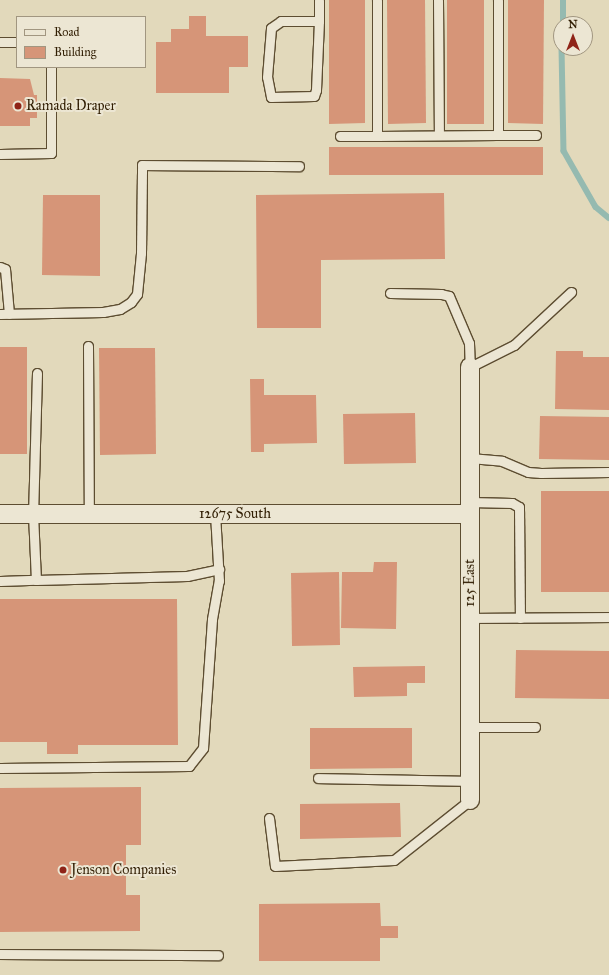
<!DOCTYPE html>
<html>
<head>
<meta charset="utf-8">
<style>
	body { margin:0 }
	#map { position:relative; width:609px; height:975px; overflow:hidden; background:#e2d9bb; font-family:"IM FELL Great Primer",serif }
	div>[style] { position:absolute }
	.stream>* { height:5.5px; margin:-2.75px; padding:0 2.75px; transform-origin:2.75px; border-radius:2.75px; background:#95bab0 }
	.building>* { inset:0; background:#d69578 }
	.roads { filter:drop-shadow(1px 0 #5d4d31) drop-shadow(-1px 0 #5d4d31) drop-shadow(0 1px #5d4d31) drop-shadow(0 -1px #5d4d31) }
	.lane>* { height:9px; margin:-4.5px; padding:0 4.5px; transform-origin:4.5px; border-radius:4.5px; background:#ece6d3 }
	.street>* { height:18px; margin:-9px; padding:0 9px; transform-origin:9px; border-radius:9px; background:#ece6d3 }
	.dots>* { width:11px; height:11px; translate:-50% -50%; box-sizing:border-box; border:2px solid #ece6d3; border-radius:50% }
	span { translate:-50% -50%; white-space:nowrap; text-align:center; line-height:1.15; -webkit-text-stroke:4px #ece6d3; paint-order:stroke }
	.poi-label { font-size:14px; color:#311e03 }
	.left { translate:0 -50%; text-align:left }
	.street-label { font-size:14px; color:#311e03 }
	.legend { position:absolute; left:16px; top:16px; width:130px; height:52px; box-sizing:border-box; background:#ece6d3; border:1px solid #a19680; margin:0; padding:5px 7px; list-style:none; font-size:12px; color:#311e03 }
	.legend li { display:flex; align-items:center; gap:8px; height:20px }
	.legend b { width:20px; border:1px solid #a19680 }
	.north { position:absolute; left:553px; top:16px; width:40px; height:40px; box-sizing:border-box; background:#ece6d3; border:1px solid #a19680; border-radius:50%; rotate:0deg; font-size:11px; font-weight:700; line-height:16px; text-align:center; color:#311e03 }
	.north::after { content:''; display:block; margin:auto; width:14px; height:18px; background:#8f2418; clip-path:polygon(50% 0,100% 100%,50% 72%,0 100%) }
</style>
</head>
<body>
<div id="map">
	<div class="stream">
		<div style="left:563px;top:24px;width:24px;rotate:-90deg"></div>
		<div style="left:562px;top:48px;width:103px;rotate:88.9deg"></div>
		<div style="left:564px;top:151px;width:64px;rotate:60.3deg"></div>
		<div style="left:596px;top:207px;width:17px;rotate:40deg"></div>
	</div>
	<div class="building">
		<div style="clip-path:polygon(329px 0,365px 0,365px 123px,329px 124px)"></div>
		<div style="clip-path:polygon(387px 0,425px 0,426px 123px,388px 124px)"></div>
		<div style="clip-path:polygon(447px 0,484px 0,484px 124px,447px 124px)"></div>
		<div style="clip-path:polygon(508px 0,544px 0,543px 124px,508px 123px)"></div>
		<div style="clip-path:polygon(189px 16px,206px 16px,206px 36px,248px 36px,248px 67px,229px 67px,229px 93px,156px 93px,156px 42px,171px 42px,171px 29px,189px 29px)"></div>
		<div style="clip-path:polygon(0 78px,30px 79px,34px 95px,37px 95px,37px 118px,30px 118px,30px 126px,0 126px)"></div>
		<div style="clip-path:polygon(329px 147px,543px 147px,543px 175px,329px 175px)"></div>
		<div style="clip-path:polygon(444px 193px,445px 259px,321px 260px,321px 328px,257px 328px,256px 195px)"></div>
		<div style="clip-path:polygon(43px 195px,100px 195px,100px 276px,42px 275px)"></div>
		<div style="clip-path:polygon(0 347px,27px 347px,27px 454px,0 454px)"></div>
		<div style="clip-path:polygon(99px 348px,155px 348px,156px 454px,100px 455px)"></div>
		<div style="clip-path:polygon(556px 351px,583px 351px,583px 357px,609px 357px,609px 410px,555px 409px)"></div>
		<div style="clip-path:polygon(250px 379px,264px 379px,264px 395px,316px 395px,317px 443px,264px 444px,264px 452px,251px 452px)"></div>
		<div style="clip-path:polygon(415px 413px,416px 463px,344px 464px,343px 414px)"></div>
		<div style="clip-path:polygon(540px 416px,609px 417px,609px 460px,539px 459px)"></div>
		<div style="clip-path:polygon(541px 491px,609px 491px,609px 592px,541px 592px)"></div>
		<div style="clip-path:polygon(374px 562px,397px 562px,396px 629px,341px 628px,342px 572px,373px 572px)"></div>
		<div style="clip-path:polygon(339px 572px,340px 645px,292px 646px,291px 573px)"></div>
		<div style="clip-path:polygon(0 599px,177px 599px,178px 745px,78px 745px,78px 754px,47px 754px,47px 742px,0 742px)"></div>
		<div style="clip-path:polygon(516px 650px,609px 651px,609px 699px,515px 698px)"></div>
		<div style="clip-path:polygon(425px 666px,425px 683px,407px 683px,407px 696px,354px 697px,353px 667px)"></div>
		<div style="clip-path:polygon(310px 728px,412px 728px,412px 768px,310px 769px)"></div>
		<div style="clip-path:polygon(141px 787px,141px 845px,126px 845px,126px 895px,140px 895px,140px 931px,0 932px,0 788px)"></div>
		<div style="clip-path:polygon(400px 803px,401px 837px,300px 839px,300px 804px)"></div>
		<div style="clip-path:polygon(380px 903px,381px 926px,398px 926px,398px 938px,380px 938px,380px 961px,259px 961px,259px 904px)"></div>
	</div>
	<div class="roads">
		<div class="lane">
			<div style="left:319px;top:0;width:21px;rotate:90deg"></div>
			<div style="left:319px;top:21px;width:69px;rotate:92.5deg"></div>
			<div style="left:316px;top:90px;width:6px;rotate:108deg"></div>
			<div style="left:314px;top:96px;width:43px;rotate:178.7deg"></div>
			<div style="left:271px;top:97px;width:20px;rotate:-101deg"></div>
			<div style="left:267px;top:77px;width:49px;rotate:-85.3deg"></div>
			<div style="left:271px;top:28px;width:12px;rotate:-35deg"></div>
			<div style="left:281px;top:21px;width:38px"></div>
			<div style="left:377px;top:0;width:136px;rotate:90deg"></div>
			<div style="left:377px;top:136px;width:121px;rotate:-0.5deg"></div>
			<div style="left:498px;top:135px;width:135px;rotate:-90deg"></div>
			<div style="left:438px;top:0;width:135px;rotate:89.6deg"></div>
			<div style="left:0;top:42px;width:17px"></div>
			<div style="left:498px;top:135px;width:38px"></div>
			<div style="left:340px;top:136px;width:37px"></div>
			<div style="left:0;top:154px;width:51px;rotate:-1.1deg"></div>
			<div style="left:51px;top:153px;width:86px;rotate:-90deg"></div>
			<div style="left:0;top:267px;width:5px;rotate:22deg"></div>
			<div style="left:5px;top:269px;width:45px;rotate:84.9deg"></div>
			<div style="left:390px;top:293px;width:51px;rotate:1.1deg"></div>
			<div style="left:441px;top:294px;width:8px;rotate:14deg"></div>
			<div style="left:449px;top:296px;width:51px;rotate:66.9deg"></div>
			<div style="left:469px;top:343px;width:24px;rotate:88deg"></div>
			<div style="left:470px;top:367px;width:49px;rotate:-26.6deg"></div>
			<div style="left:514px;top:345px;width:78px;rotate:-42.9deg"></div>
			<div style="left:0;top:314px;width:103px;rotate:-1.1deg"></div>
			<div style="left:103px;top:312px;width:17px;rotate:-10deg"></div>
			<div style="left:120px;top:309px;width:13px;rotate:-32deg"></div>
			<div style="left:131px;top:302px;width:10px;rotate:-53deg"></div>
			<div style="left:137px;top:294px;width:41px;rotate:-84.4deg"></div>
			<div style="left:141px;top:253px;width:88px;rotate:-89.3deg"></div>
			<div style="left:142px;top:165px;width:157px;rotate:0.4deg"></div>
			<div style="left:88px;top:346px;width:168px;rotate:89.7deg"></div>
			<div style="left:37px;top:373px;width:141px;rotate:91.6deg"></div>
			<div style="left:33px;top:514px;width:66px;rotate:87.4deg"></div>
			<div style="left:36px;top:580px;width:151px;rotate:-1.5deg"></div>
			<div style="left:187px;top:576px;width:33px;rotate:-12deg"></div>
			<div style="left:470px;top:458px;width:32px;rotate:5deg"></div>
			<div style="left:502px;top:461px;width:28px;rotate:23deg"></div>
			<div style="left:528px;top:472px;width:13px;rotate:4deg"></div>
			<div style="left:541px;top:473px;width:68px;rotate:-0.8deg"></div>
			<div style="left:470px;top:502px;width:42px;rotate:1.4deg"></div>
			<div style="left:512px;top:503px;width:8px;rotate:30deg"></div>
			<div style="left:519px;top:507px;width:111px;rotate:89.5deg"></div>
			<div style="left:0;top:581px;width:36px;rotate:-2deg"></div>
			<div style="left:470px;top:618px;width:139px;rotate:-0.4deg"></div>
			<div style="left:470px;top:727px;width:65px"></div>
			<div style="left:0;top:768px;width:189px;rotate:-0.6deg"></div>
			<div style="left:189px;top:766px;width:23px;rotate:-52deg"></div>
			<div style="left:203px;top:748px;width:129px;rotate:-86deg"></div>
			<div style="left:212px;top:619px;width:39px;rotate:-80deg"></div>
			<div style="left:219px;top:581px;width:67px;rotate:-93.4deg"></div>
			<div style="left:318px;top:778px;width:152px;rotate:1.1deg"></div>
			<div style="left:269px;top:818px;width:48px;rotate:82.9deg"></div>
			<div style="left:275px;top:866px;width:119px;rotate:-2.9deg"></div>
			<div style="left:394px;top:860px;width:97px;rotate:-38.3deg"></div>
			<div style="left:0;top:954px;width:218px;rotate:0.3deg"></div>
		</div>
		<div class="street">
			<div style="left:470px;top:367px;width:433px;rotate:90deg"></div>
			<div style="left:0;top:514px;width:470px"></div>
		</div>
	</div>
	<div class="dots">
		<div style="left:18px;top:106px;background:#8f2418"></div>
		<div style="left:63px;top:870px;background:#8f2418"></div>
	</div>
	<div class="poi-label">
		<span class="left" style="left:26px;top:106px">Ramada Draper</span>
		<span class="left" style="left:71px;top:870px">Jenson Companies</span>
	</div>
	<div class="street-label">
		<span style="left:235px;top:514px">12675 South</span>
		<span style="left:470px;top:583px;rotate:-90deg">125 East</span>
	</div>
	<ul class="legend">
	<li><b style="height:5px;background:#ece6d3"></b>Road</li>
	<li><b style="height:11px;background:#d69578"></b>Building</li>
	</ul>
	<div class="north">N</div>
</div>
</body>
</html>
